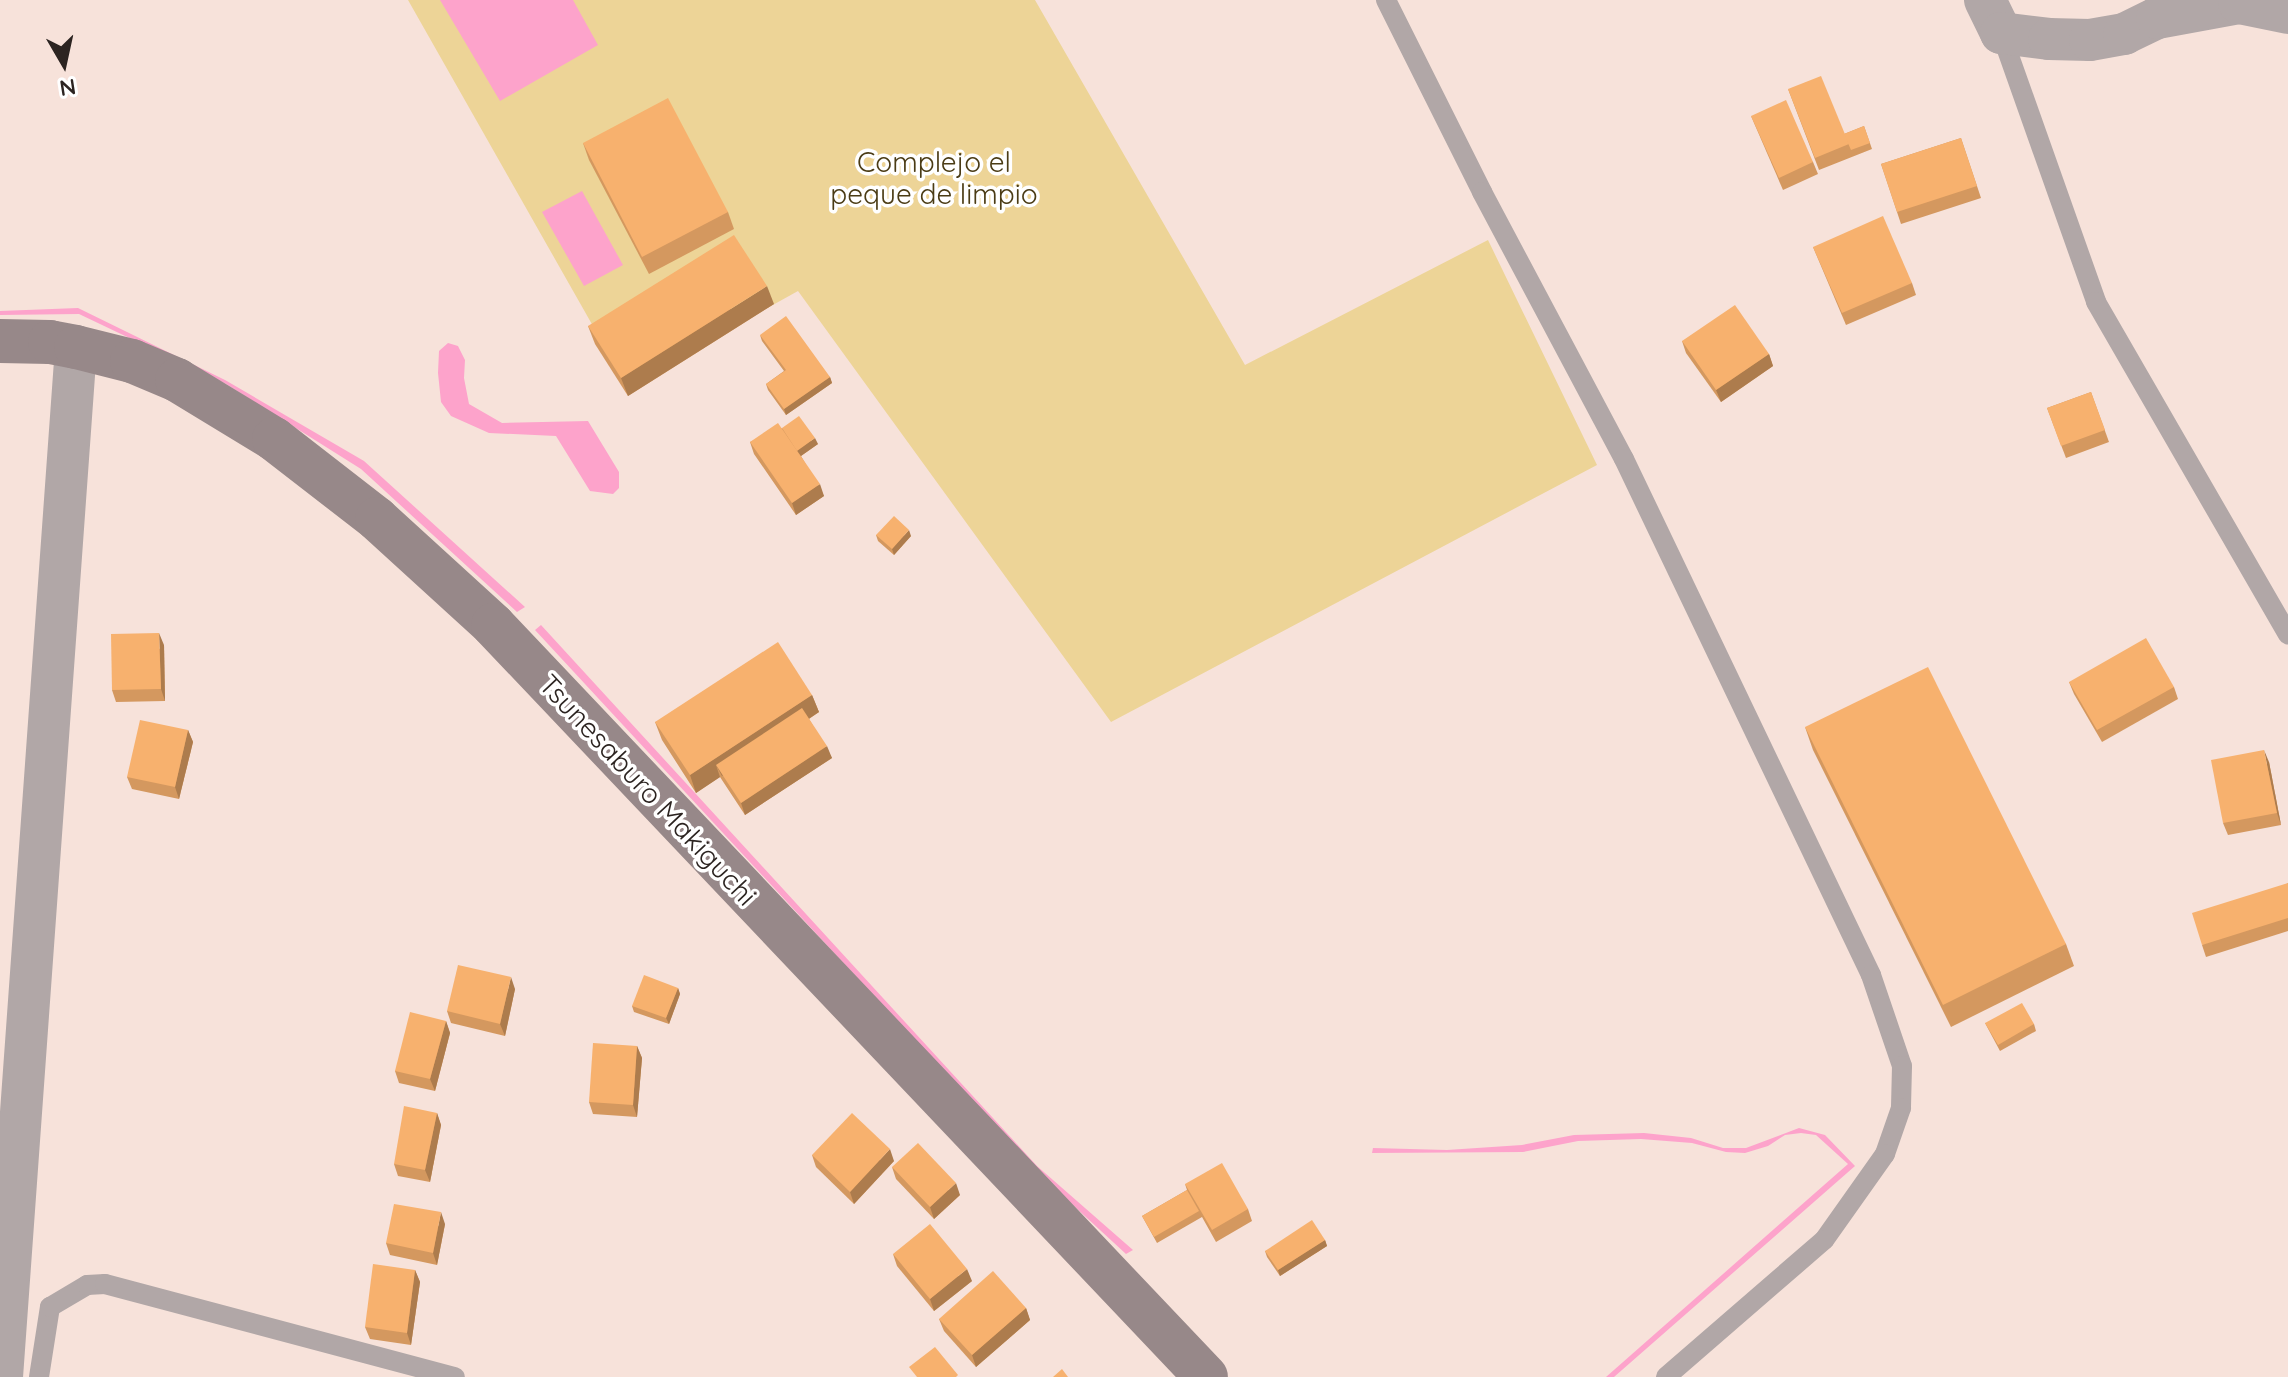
<!DOCTYPE html>
<html>
<head>
<meta charset="utf-8">
<style>
	body { margin:0 }
	#map { position:relative; width:2288px; height:1377px; overflow:hidden; background:#f7e2da; font-family:Quicksand,sans-serif }
	div>[style] { position:absolute }
	.green>* { inset:0; background:#edd497 }
	.water>* { inset:0; background:#fda3cb }
	.lane>* { height:20px; margin:-10px; padding:0 10px; transform-origin:10px; border-radius:10px; background:#b1a7a7 }
	.street>* { height:42px; margin:-21px; padding:0 21px; transform-origin:21px; border-radius:21px; background:#b1a7a7 }
	.secondary>* { height:44px; margin:-22px; padding:0 22px; transform-origin:22px; border-radius:22px; background:#978889 }
	.wall>* { inset:0; background:#d4985f }
	.shaded-wall>* { inset:0; background:#ad7c4d }
	.building>* { inset:0; background:#f7b16e }
	span { translate:-50% -50%; white-space:nowrap; text-align:center; line-height:1.15; -webkit-text-stroke:7px #fff; paint-order:stroke }
	.park-label { font-size:28px; color:#4b3c15 }
	.street-label { font-size:28px; color:#2c2421 }
	.north { position:absolute; left:24px; top:24px; width:80px; height:80px; -webkit-text-stroke:6px #fff; paint-order:stroke; rotate:171deg; font-size:22px; font-weight:700; line-height:32px; text-align:center; color:#2c2421 }
	.north::after { content:''; display:block; margin:auto; width:28px; height:36px; background:#2c2421; clip-path:polygon(50% 0,100% 100%,50% 72%,0 100%) }
</style>
</head>
<body>
<div id="map">
	<div class="green">
		<div style="clip-path:polygon(408px 0,1035px 0,1245px 365px,1488px 240px,1597px 465px,1111px 722px,798px 291px,627px 386px)"></div>
	</div>
	<div class="water">
		<div style="clip-path:polygon(440px 0,573px 0,598px 45px,500px 101px)"></div>
		<div style="clip-path:polygon(582px 191px,623px 265px,584px 286px,542px 212px)"></div>
		<div style="clip-path:polygon(78px 308px,225px 380px,364px 461px,525px 607px,517px 612px,361px 469px,226px 384px,79px 314px,0 315px,0 311px)"></div>
		<div style="clip-path:polygon(448px 343px,458px 346px,465px 360px,464px 378px,469px 404px,502px 423px,588px 421px,619px 472px,619px 488px,613px 494px,590px 491px,556px 436px,489px 433px,451px 416px,441px 402px,438px 373px,439px 351px)"></div>
		<div style="clip-path:polygon(541px 625px,1037px 1166px,1133px 1250px,1126px 1254px,1036px 1171px,535px 630px)"></div>
		<div style="clip-path:polygon(1799px 1128px,1825px 1135px,1855px 1166px,1614px 1377px,1606px 1377px,1848px 1164px,1816px 1135px,1801px 1133px,1785px 1135px,1768px 1146px,1745px 1153px,1726px 1152px,1692px 1143px,1641px 1139px,1578px 1141px,1523px 1152px,1372px 1153px,1373px 1148px,1447px 1150px,1522px 1145px,1574px 1135px,1644px 1133px,1691px 1138px,1723px 1148px,1746px 1148px)"></div>
	</div>
	<div class="lane">
		<div style="left:1386px;top:0;width:215px;rotate:63.4deg"></div>
		<div style="left:1482px;top:192px;width:302px;rotate:62deg"></div>
		<div style="left:1624px;top:459px;width:572px;rotate:64.42deg"></div>
		<div style="left:1871px;top:975px;width:96px;rotate:71.2deg"></div>
		<div style="left:1902px;top:1066px;width:42px;rotate:91.4deg"></div>
		<div style="left:1901px;top:1108px;width:49px;rotate:109.2deg"></div>
		<div style="left:1885px;top:1154px;width:105px;rotate:125.3deg"></div>
		<div style="left:1824px;top:1240px;width:209px;rotate:139.1deg"></div>
		<div style="left:2001px;top:33px;width:285px;rotate:70.5deg"></div>
		<div style="left:2096px;top:302px;width:384px;rotate:60deg"></div>
		<div style="left:39px;top:1377px;width:71px;rotate:-81.1deg"></div>
		<div style="left:50px;top:1307px;width:43px;rotate:-30.7deg"></div>
		<div style="left:87px;top:1285px;width:18px;rotate:-3deg"></div>
		<div style="left:105px;top:1284px;width:362px;rotate:14.9deg"></div>
	</div>
	<div class="street">
		<div style="left:1985px;top:0;width:37px;rotate:64deg"></div>
		<div style="left:2001px;top:33px;width:48px;rotate:7.1deg"></div>
		<div style="left:2049px;top:39px;width:41px;rotate:1.4deg"></div>
		<div style="left:2090px;top:40px;width:35px;rotate:-10deg"></div>
		<div style="left:2124px;top:34px;width:37px;rotate:-26deg"></div>
		<div style="left:2157px;top:18px;width:83px;rotate:-10.4deg"></div>
		<div style="left:2239px;top:3px;width:50px;rotate:11.5deg"></div>
		<div style="left:2px;top:1377px;width:1033px;rotate:-85.89deg"></div>
	</div>
	<div class="secondary">
		<div style="left:0;top:341px;width:50px;rotate:1.1deg"></div>
		<div style="left:50px;top:342px;width:26px;rotate:11deg"></div>
		<div style="left:76px;top:347px;width:58px;rotate:14deg"></div>
		<div style="left:132px;top:361px;width:49px;rotate:22.9deg"></div>
		<div style="left:177px;top:380px;width:114px;rotate:31.3deg"></div>
		<div style="left:274px;top:439px;width:130px;rotate:37.8deg"></div>
		<div style="left:377px;top:519px;width:157px;rotate:42.4deg"></div>
		<div style="left:493px;top:625px;width:1036px;rotate:46.52deg"></div>
	</div>
	<div class="wall">
		<div style="clip-path:polygon(1788px 89px,1844px 134px,1864px 126px,1872px 149px,1819px 170px)"></div>
		<div style="clip-path:polygon(1751px 116px,1813px 162px,1818px 174px,1783px 190px)"></div>
		<div style="clip-path:polygon(1961px 138px,1981px 198px,1901px 224px,1881px 164px)"></div>
		<div style="clip-path:polygon(583px 143px,728px 212px,734px 229px,649px 274px,589px 160px)"></div>
		<div style="clip-path:polygon(1813px 247px,1912px 283px,1916px 295px,1846px 325px)"></div>
		<div style="clip-path:polygon(774px 304px,628px 396px,595px 344px,588px 326px)"></div>
		<div style="clip-path:polygon(760px 335px,830px 377px,832px 383px,786px 415px,768px 390px,766px 384px,784px 371px,762px 341px)"></div>
		<div style="clip-path:polygon(1682px 341px,1769px 354px,1773px 366px,1721px 402px,1686px 353px)"></div>
		<div style="clip-path:polygon(2091px 392px,2109px 442px,2066px 458px,2047px 408px)"></div>
		<div style="clip-path:polygon(782px 428px,818px 444px,801px 456px,824px 496px,796px 515px,754px 454px,750px 442px)"></div>
		<div style="clip-path:polygon(876px 535px,911px 536px,894px 555px,878px 541px)"></div>
		<div style="clip-path:polygon(164px 645px,165px 701px,116px 702px,112px 690px)"></div>
		<div style="clip-path:polygon(2069px 682px,2174px 687px,2178px 699px,2102px 742px,2074px 694px)"></div>
		<div style="clip-path:polygon(812px 695px,819px 712px,809px 719px,832px 758px,745px 815px,720px 777px,696px 793px,662px 740px,655px 722px)"></div>
		<div style="clip-path:polygon(1805px 727px,2066px 944px,2074px 966px,1951px 1027px,1813px 750px)"></div>
		<div style="clip-path:polygon(188px 730px,193px 742px,179px 799px,132px 789px,127px 777px)"></div>
		<div style="clip-path:polygon(2269px 762px,2281px 825px,2228px 835px,2223px 823px)"></div>
		<div style="clip-path:polygon(2288px 883px,2288px 931px,2206px 957px,2202px 945px)"></div>
		<div style="clip-path:polygon(678px 988px,680px 994px,669px 1024px,634px 1012px,632px 1006px)"></div>
		<div style="clip-path:polygon(515px 989px,505px 1036px,451px 1023px,447px 1011px)"></div>
		<div style="clip-path:polygon(446px 1021px,450px 1033px,435px 1091px,399px 1083px,395px 1071px)"></div>
		<div style="clip-path:polygon(1985px 1023px,2034px 1024px,2036px 1031px,2000px 1051px)"></div>
		<div style="clip-path:polygon(637px 1046px,642px 1058px,637px 1117px,593px 1114px,589px 1102px)"></div>
		<div style="clip-path:polygon(437px 1113px,441px 1125px,430px 1182px,398px 1176px,394px 1164px)"></div>
		<div style="clip-path:polygon(812px 1155px,894px 1161px,854px 1204px,816px 1167px)"></div>
		<div style="clip-path:polygon(892px 1167px,960px 1195px,934px 1219px,896px 1179px)"></div>
		<div style="clip-path:polygon(1185px 1184px,1248px 1209px,1252px 1221px,1216px 1242px,1202px 1217px,1157px 1243px,1142px 1216px,1187px 1190px)"></div>
		<div style="clip-path:polygon(445px 1224px,437px 1265px,390px 1255px,386px 1243px)"></div>
		<div style="clip-path:polygon(1325px 1240px,1327px 1246px,1280px 1276px,1267px 1257px,1265px 1251px)"></div>
		<div style="clip-path:polygon(893px 1254px,972px 1281px,934px 1311px,897px 1266px)"></div>
		<div style="clip-path:polygon(415px 1270px,420px 1282px,411px 1345px,370px 1339px,365px 1327px)"></div>
		<div style="clip-path:polygon(1026px 1308px,1030px 1320px,976px 1367px,944px 1331px,939px 1319px)"></div>
	</div>
	<div class="shaded-wall">
		<div style="clip-path:polygon(767px 286px,774px 304px,628px 396px,621px 378px)"></div>
		<div style="clip-path:polygon(1769px 354px,1773px 366px,1721px 402px,1716px 390px)"></div>
		<div style="clip-path:polygon(830px 377px,832px 383px,786px 415px,784px 409px)"></div>
		<div style="clip-path:polygon(815px 438px,818px 444px,798px 458px,796px 451px)"></div>
		<div style="clip-path:polygon(820px 484px,824px 496px,796px 515px,792px 503px)"></div>
		<div style="clip-path:polygon(909px 530px,911px 536px,894px 555px,892px 549px)"></div>
		<div style="clip-path:polygon(159px 633px,164px 645px,165px 701px,161px 689px)"></div>
		<div style="clip-path:polygon(812px 695px,819px 712px,722px 776px,716px 765px,720px 777px,696px 793px,690px 775px)"></div>
		<div style="clip-path:polygon(188px 730px,193px 742px,179px 799px,175px 787px)"></div>
		<div style="clip-path:polygon(827px 746px,832px 758px,745px 815px,741px 803px)"></div>
		<div style="clip-path:polygon(2264px 750px,2269px 762px,2281px 825px,2277px 813px)"></div>
		<div style="clip-path:polygon(511px 977px,515px 989px,505px 1036px,500px 1024px)"></div>
		<div style="clip-path:polygon(678px 988px,680px 994px,669px 1024px,666px 1018px)"></div>
		<div style="clip-path:polygon(446px 1021px,450px 1033px,435px 1091px,430px 1079px)"></div>
		<div style="clip-path:polygon(637px 1046px,642px 1058px,637px 1117px,633px 1105px)"></div>
		<div style="clip-path:polygon(437px 1113px,441px 1125px,430px 1182px,425px 1170px)"></div>
		<div style="clip-path:polygon(890px 1149px,894px 1161px,854px 1204px,850px 1192px)"></div>
		<div style="clip-path:polygon(956px 1183px,960px 1195px,934px 1219px,930px 1207px)"></div>
		<div style="clip-path:polygon(441px 1212px,445px 1224px,437px 1265px,433px 1253px)"></div>
		<div style="clip-path:polygon(1325px 1240px,1327px 1246px,1280px 1276px,1278px 1270px)"></div>
		<div style="clip-path:polygon(967px 1269px,972px 1281px,934px 1311px,930px 1299px)"></div>
		<div style="clip-path:polygon(415px 1270px,420px 1282px,411px 1345px,407px 1333px)"></div>
		<div style="clip-path:polygon(1026px 1308px,1030px 1320px,976px 1367px,972px 1355px)"></div>
	</div>
	<div class="building">
		<div style="clip-path:polygon(1821px 76px,1849px 144px,1815px 158px,1788px 89px)"></div>
		<div style="clip-path:polygon(668px 98px,728px 212px,642px 257px,583px 143px)"></div>
		<div style="clip-path:polygon(1786px 100px,1813px 162px,1779px 178px,1751px 116px)"></div>
		<div style="clip-path:polygon(1864px 126px,1870px 143px,1851px 150px,1844px 134px)"></div>
		<div style="clip-path:polygon(1961px 138px,1977px 186px,1897px 212px,1881px 164px)"></div>
		<div style="clip-path:polygon(1883px 216px,1912px 283px,1842px 313px,1813px 247px)"></div>
		<div style="clip-path:polygon(734px 235px,767px 286px,621px 378px,588px 326px)"></div>
		<div style="clip-path:polygon(1735px 305px,1769px 354px,1716px 390px,1682px 341px)"></div>
		<div style="clip-path:polygon(786px 316px,830px 377px,784px 409px,766px 384px,786px 370px,760px 335px)"></div>
		<div style="clip-path:polygon(2091px 392px,2105px 430px,2061px 446px,2047px 408px)"></div>
		<div style="clip-path:polygon(799px 416px,815px 438px,797px 451px,782px 428px)"></div>
		<div style="clip-path:polygon(778px 423px,820px 484px,792px 503px,750px 442px)"></div>
		<div style="clip-path:polygon(894px 516px,909px 530px,892px 549px,876px 535px)"></div>
		<div style="clip-path:polygon(159px 633px,161px 689px,112px 690px,111px 634px)"></div>
		<div style="clip-path:polygon(2146px 638px,2174px 687px,2097px 730px,2069px 682px)"></div>
		<div style="clip-path:polygon(778px 642px,812px 695px,690px 775px,655px 722px)"></div>
		<div style="clip-path:polygon(1928px 667px,2066px 944px,1943px 1005px,1805px 727px)"></div>
		<div style="clip-path:polygon(802px 708px,827px 746px,741px 803px,716px 765px)"></div>
		<div style="clip-path:polygon(140px 720px,188px 730px,175px 787px,127px 777px)"></div>
		<div style="clip-path:polygon(2264px 750px,2277px 813px,2223px 823px,2211px 760px)"></div>
		<div style="clip-path:polygon(2288px 883px,2288px 918px,2202px 945px,2192px 913px)"></div>
		<div style="clip-path:polygon(458px 965px,511px 977px,500px 1024px,447px 1011px)"></div>
		<div style="clip-path:polygon(644px 975px,678px 988px,666px 1018px,632px 1006px)"></div>
		<div style="clip-path:polygon(2022px 1003px,2034px 1024px,1998px 1045px,1985px 1023px)"></div>
		<div style="clip-path:polygon(410px 1012px,446px 1021px,430px 1079px,395px 1071px)"></div>
		<div style="clip-path:polygon(593px 1043px,637px 1046px,633px 1105px,589px 1102px)"></div>
		<div style="clip-path:polygon(404px 1106px,437px 1113px,425px 1170px,394px 1164px)"></div>
		<div style="clip-path:polygon(852px 1113px,890px 1149px,850px 1192px,812px 1155px)"></div>
		<div style="clip-path:polygon(918px 1143px,956px 1183px,930px 1207px,892px 1167px)"></div>
		<div style="clip-path:polygon(1222px 1163px,1248px 1209px,1212px 1230px,1185px 1184px)"></div>
		<div style="clip-path:polygon(1187px 1190px,1199px 1211px,1154px 1237px,1142px 1216px)"></div>
		<div style="clip-path:polygon(394px 1204px,441px 1212px,433px 1253px,386px 1243px)"></div>
		<div style="clip-path:polygon(1312px 1220px,1325px 1240px,1278px 1270px,1265px 1251px)"></div>
		<div style="clip-path:polygon(930px 1224px,967px 1269px,930px 1299px,893px 1254px)"></div>
		<div style="clip-path:polygon(373px 1264px,415px 1270px,407px 1333px,365px 1327px)"></div>
		<div style="clip-path:polygon(993px 1271px,1026px 1308px,972px 1355px,939px 1319px)"></div>
		<div style="clip-path:polygon(935px 1347px,958px 1375px,956px 1377px,917px 1377px,909px 1367px)"></div>
		<div style="clip-path:polygon(1062px 1369px,1068px 1377px,1053px 1377px)"></div>
	</div>
	<div class="park-label">
		<span style="left:934px;top:178px">Complejo el<br>peque de limpio</span>
	</div>
	<div class="street-label">
		<span style="left:648px;top:790px;rotate:47deg">Tsunesaburo Makiguchi</span>
	</div>
	<div class="north">N</div>
</div>
</body>
</html>
